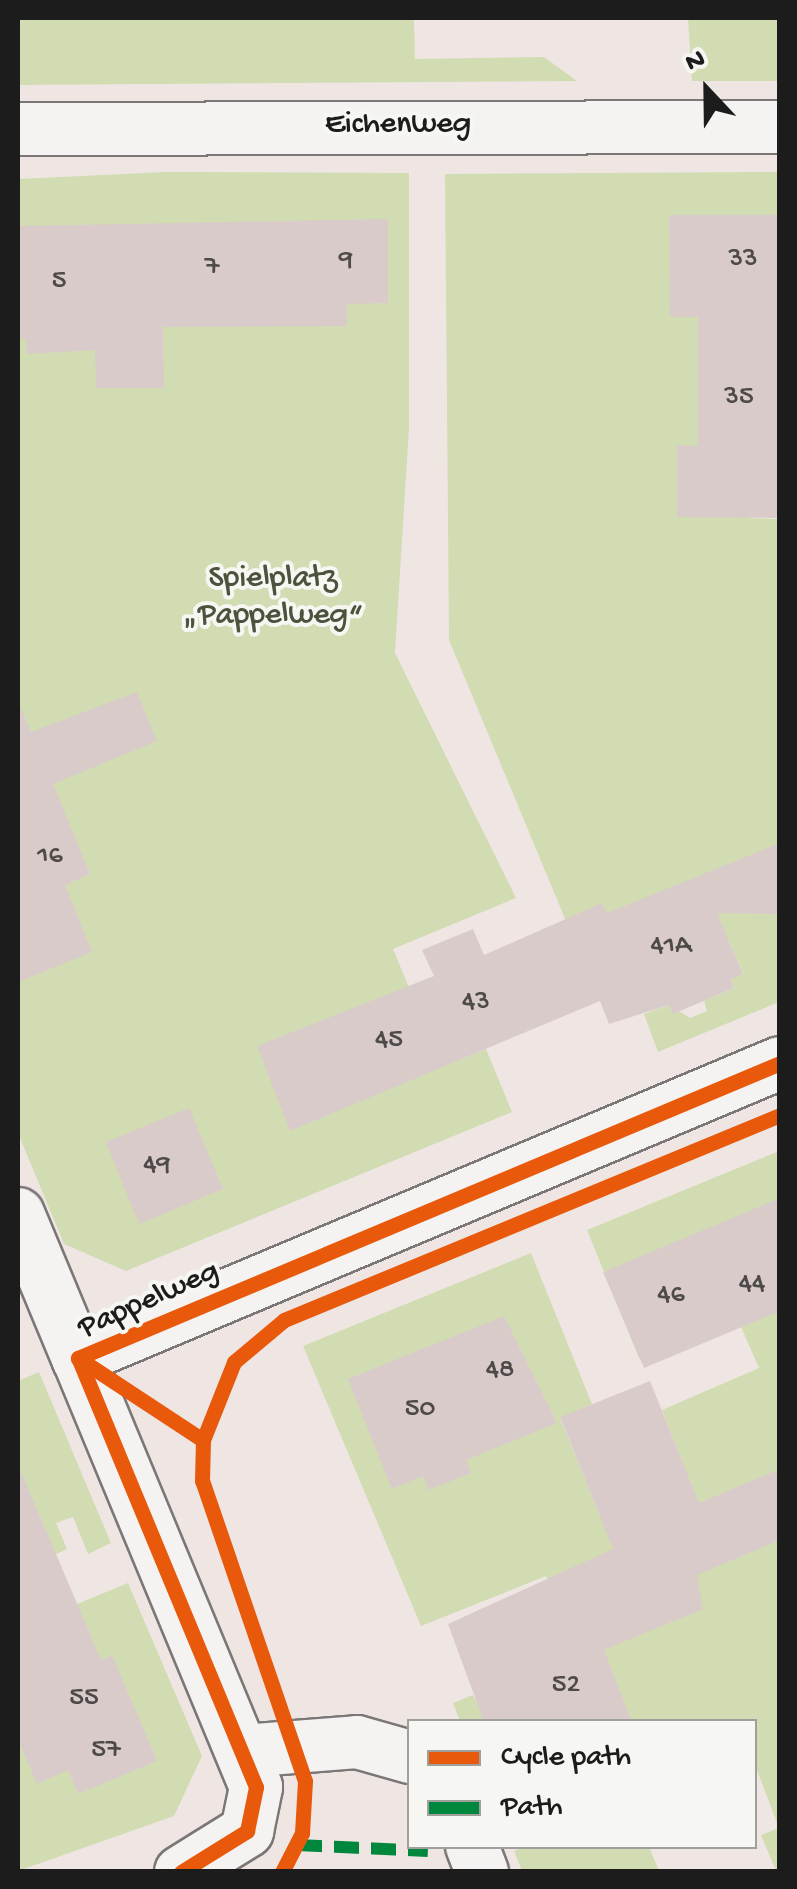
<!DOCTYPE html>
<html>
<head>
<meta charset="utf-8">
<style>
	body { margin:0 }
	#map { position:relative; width:797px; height:1889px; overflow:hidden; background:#efe6e4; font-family:"Gochi Hand",sans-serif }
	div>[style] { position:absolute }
	.green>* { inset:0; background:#d2dcb2 }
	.building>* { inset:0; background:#d9cbc9 }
	.roads { filter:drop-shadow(2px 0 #7b7776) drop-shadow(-2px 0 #7b7776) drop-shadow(0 2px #7b7776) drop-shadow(0 -2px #7b7776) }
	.street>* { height:52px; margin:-26px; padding:0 26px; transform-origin:26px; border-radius:26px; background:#f4f3f1 }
	.quiet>* { height:12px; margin-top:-6px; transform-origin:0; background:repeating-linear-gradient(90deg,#00873e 0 25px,transparent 0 37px) }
	.cycleway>* { height:15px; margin:-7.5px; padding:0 7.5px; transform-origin:7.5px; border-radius:7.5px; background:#e8590c }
	span { translate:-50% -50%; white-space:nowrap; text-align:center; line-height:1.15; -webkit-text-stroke:8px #f6f6f2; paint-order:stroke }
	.number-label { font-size:28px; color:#4e4a4a }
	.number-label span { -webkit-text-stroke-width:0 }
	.street-label { font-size:32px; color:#1c1c1c }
	.park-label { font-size:32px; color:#4c533d }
	.frame { position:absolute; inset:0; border:20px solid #1c1c1c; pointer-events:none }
	.legend { position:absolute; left:407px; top:1719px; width:350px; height:130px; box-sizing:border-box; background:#f6f6f2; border:2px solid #9f9f9c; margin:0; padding:12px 18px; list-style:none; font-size:30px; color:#1c1c1c }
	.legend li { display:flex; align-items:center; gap:20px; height:50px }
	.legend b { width:50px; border:2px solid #9f9f9c }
	.north { position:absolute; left:657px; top:40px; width:100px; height:100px; -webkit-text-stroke:8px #f6f6f2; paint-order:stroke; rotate:338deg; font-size:28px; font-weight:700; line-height:40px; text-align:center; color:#1c1c1c }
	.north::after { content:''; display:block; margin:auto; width:35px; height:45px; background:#1c1c1c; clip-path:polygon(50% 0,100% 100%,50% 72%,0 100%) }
</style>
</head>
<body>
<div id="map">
	<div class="green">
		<div style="clip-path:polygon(18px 18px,414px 18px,415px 59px,544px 57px,577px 81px,18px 85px)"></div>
		<div style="clip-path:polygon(688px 18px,779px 18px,779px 81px,692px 81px)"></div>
		<div style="clip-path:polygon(165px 172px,409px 173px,409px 427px,395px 653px,516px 898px,393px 949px,442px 1067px,486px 1049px,512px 1112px,126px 1271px,64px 1244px,18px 1133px,18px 179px)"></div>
		<div style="clip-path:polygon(779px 172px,779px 332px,748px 488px,748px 518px,779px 519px,779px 1002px,658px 1052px,644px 1014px,669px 1005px,690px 1018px,707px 1011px,704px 1001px,734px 988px,731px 979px,743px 973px,700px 876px,578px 950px,449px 640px,445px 174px)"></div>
		<div style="clip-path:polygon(779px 1151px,779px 1871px,776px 1871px,761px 1835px,779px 1828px,755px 1765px,754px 1722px,460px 1721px,453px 1703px,473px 1695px,480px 1709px,569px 1631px,546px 1576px,421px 1626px,303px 1346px,531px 1253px,592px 1404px,560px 1418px,602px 1521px,691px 1485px,662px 1410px,759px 1368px,741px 1327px,639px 1358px,587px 1230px)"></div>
		<div style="clip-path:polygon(39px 1372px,111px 1543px,88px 1554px,73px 1517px,56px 1523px,67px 1549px,56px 1554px,77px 1604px,128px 1583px,202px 1756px,174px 1816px,18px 1871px,18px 1381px)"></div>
		<div style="clip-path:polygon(523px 1847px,649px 1847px,659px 1871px,522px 1871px,514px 1851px)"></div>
	</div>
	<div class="building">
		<div style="clip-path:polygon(669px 215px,780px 215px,780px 518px,677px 517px,677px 445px,698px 446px,698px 317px,670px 317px)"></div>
		<div style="clip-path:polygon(388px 219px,388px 303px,347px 304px,347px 326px,163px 327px,164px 388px,96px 388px,95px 350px,27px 354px,26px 338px,18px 339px,18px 226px)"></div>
		<div style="clip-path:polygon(137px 692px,157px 741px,53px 784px,90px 874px,65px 885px,92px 952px,18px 982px,18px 702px,31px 732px)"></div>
		<div style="clip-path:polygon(780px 843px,780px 914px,717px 913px,743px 974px,731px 979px,734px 988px,673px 1014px,669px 1005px,609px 1024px,600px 1001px,290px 1131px,257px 1046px,434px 976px,422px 950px,473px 929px,484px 955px,602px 903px,607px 913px)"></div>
		<div style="clip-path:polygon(189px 1108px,223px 1189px,139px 1224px,106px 1142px)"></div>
		<div style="clip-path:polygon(780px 1198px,780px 1311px,644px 1368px,603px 1272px)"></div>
		<div style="clip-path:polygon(504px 1316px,557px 1423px,466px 1460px,471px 1473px,429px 1490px,423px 1476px,392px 1489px,348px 1379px)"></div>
		<div style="clip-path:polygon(650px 1381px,699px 1503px,780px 1469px,780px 1540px,697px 1575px,703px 1609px,604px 1650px,632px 1722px,484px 1722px,448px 1624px,613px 1549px,560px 1417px)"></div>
		<div style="clip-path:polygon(18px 1465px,101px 1660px,112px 1655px,157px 1761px,78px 1794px,68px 1770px,37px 1784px,18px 1739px)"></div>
	</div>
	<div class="roads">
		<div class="street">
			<div style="left:18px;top:129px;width:762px;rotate:-0.15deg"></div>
			<div style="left:18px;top:1214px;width:156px;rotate:67.4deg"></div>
			<div style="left:243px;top:1751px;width:114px;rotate:-4.5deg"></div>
			<div style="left:357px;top:1742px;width:55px;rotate:15.8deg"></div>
			<div style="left:472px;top:1846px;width:28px;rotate:69deg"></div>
			<div style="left:181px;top:1872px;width:78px;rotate:-31.8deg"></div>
			<div style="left:247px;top:1831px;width:45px;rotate:-78.4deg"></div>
			<div style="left:256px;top:1787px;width:464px;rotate:-112.5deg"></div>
			<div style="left:78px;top:1358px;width:761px;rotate:-22.79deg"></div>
		</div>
	</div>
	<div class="quiet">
		<div style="left:297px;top:1845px;width:131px;rotate:2.6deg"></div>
	</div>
	<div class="cycleway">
		<div style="left:78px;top:1358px;width:149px;rotate:33.3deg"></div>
		<div style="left:181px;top:1872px;width:78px;rotate:-31.8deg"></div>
		<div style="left:247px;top:1831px;width:45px;rotate:-78.4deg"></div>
		<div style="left:256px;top:1787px;width:464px;rotate:-112.5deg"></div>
		<div style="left:78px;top:1358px;width:761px;rotate:-22.79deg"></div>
		<div style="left:282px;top:1872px;width:44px;rotate:-62.9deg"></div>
		<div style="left:302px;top:1833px;width:52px;rotate:-86.7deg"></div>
		<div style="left:305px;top:1781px;width:317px;rotate:-108.9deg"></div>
		<div style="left:202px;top:1481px;width:41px;rotate:-88.6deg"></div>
		<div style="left:203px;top:1440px;width:84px;rotate:-68.3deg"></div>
		<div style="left:234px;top:1362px;width:65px;rotate:-40deg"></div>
		<div style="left:284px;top:1320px;width:537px;rotate:-22.46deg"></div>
	</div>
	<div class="number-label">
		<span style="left:743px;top:260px">33</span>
		<span style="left:346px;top:261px">9</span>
		<span style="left:212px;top:268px">7</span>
		<span style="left:59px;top:282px">5</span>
		<span style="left:739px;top:398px">35</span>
		<span style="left:50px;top:857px">16</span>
		<span style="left:671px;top:947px">41A</span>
		<span style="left:476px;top:1003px">43</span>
		<span style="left:389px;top:1041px">45</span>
		<span style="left:157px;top:1166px">49</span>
		<span style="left:752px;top:1285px">44</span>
		<span style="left:671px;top:1296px">46</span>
		<span style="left:500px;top:1371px">48</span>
		<span style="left:420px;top:1410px">50</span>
		<span style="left:566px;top:1686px">52</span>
		<span style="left:84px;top:1699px">55</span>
		<span style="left:106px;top:1751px">57</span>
	</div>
	<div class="street-label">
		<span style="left:398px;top:125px">Eichenweg</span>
		<span style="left:149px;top:1301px;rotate:-24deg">Pappelweg</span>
	</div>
	<div class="park-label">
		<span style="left:273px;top:598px">Spielplatz<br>„Pappelweg“</span>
	</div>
	<div class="frame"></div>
	<ul class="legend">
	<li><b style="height:12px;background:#e8590c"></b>Cycle path</li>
	<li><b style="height:12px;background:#00873e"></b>Path</li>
	</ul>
	<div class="north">N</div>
</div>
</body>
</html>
